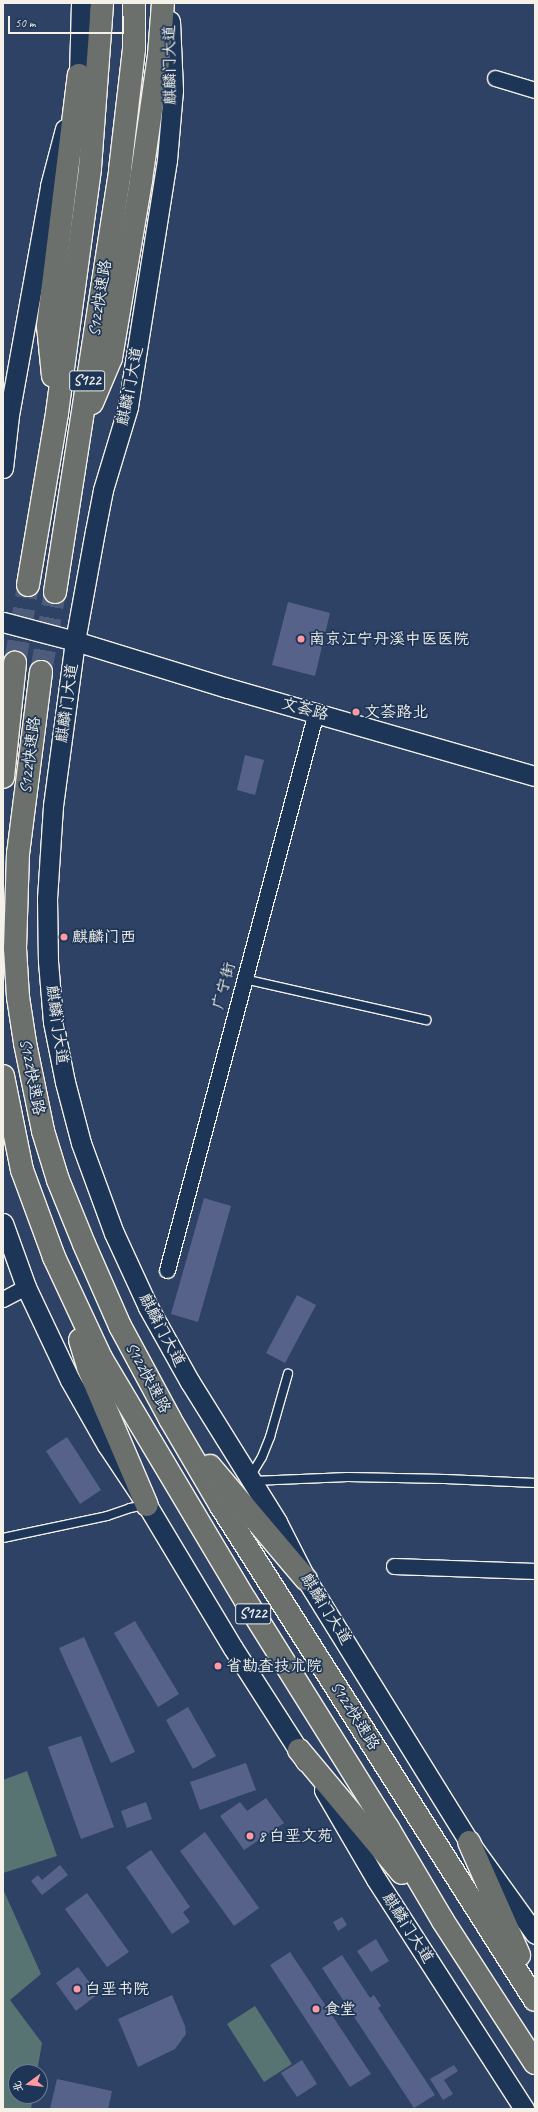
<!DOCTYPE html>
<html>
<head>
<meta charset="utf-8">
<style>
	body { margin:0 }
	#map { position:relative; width:538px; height:2112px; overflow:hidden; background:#2e4266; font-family:Caveat,"LXGW WenKai TC",sans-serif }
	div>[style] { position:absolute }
	.green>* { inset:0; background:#577472 }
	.building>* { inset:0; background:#57628a }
	.trunk-tunnel>* { height:22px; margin-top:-11px; transform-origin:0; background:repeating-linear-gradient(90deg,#4c5c7a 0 22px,transparent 0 33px) }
	.roads { filter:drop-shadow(1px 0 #f4f1e8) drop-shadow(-1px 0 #f4f1e8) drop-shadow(0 1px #f4f1e8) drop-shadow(0 -1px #f4f1e8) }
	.service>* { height:8px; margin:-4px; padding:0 4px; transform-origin:4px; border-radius:4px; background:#1d3557 }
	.minor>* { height:15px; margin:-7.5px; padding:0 7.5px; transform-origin:7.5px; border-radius:7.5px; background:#1d3557 }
	.tertiary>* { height:19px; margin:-9.5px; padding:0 9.5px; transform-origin:9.5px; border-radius:9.5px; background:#1d3557 }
	.trunk>* { height:22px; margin:-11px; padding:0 11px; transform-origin:11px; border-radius:11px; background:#6c706d }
	.dots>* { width:11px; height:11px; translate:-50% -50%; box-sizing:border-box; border:2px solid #1d3557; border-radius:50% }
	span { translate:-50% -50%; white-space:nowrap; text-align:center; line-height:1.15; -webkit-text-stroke:3.5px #1d3557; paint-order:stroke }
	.shield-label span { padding:1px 3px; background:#1d3557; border:1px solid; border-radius:3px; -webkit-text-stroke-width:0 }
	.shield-label { font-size:15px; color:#f4f1e8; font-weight:700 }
	.street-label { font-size:16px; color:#f4f1e8 }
	.poi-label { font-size:16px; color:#f4f1e8 }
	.left { translate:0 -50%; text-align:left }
	.frame { position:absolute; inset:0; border:4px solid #f4f1e8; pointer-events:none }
	.north { position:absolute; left:8px; top:2064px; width:40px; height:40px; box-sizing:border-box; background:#1d3557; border:1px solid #738091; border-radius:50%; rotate:255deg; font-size:11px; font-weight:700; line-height:16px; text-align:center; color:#f4f1e8 }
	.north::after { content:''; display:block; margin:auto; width:14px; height:18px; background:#ff9aa2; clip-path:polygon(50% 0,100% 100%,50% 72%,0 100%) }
	.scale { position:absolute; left:8px; top:16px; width:116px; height:18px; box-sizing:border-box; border:2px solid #f4f1e8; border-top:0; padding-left:5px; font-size:12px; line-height:14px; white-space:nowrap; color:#f4f1e8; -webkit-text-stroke:3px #1d3557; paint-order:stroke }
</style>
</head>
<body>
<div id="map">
	<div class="green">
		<div style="clip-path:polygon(27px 1771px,57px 1856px,3px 1873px,3px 1780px)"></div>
		<div style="clip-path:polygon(3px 1889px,41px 1974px,10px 2000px,42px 2043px,37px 2072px,16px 2072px,16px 2096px,33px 2096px,31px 2109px,3px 2109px)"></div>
		<div style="clip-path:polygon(255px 2006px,292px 2064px,264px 2082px,227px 2024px)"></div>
	</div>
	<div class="building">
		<div style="clip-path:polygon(288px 602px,330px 613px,315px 676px,272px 665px)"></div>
		<div style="clip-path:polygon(245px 755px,264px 760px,255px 795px,237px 790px)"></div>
		<div style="clip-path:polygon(204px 1198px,231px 1206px,198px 1322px,171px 1314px)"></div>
		<div style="clip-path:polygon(297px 1295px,316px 1305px,285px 1363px,266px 1353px)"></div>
		<div style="clip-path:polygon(67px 1437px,101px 1490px,80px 1504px,46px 1451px)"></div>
		<div style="clip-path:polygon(135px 1621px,179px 1694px,158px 1707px,114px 1633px)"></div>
		<div style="clip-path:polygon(84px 1637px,135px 1752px,111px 1763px,59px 1648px)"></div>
		<div style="clip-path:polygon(188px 1707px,216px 1756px,193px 1769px,166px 1720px)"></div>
		<div style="clip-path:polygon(81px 1736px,114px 1827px,81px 1839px,48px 1747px)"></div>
		<div style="clip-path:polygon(246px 1763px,256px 1790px,200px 1810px,190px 1782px)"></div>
		<div style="clip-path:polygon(266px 1798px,284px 1823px,244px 1850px,220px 1816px,240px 1802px,247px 1811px)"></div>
		<div style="clip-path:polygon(146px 1802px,152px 1819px,127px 1828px,121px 1811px)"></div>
		<div style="clip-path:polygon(205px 1832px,259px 1908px,234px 1926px,180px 1851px)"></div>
		<div style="clip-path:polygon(151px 1850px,190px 1907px,183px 1912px,190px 1922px,172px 1934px,126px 1867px)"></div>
		<div style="clip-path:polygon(60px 1865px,68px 1875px,42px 1895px,31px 1881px,38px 1875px,42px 1880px)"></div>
		<div style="clip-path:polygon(87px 1893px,129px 1952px,107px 1967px,65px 1909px)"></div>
		<div style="clip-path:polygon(342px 1917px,347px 1925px,338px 1931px,333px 1922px)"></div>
		<div style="clip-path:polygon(376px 1939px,389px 1961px,371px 1972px,357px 1951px)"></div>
		<div style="clip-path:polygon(290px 1952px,371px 2074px,350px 2087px,270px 1965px)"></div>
		<div style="clip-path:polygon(342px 1955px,370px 1998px,374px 1995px,381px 2006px,378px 2008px,435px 2095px,414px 2108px,322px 1968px)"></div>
		<div style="clip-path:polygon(78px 1967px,98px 1994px,76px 2011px,56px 1983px)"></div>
		<div style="clip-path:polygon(172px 1995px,185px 2026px,186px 2034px,175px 2049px,138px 2067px,118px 2019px)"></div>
		<div style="clip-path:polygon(302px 2060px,317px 2084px,297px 2097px,281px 2073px)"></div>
		<div style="clip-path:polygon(454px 2065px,458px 2071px,444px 2080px,453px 2094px,443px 2100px,430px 2079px)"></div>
		<div style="clip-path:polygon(57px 2079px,112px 2091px,108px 2109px,50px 2109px)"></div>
	</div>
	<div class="trunk-tunnel">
		<div style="left:15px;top:663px;width:79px;rotate:-80.5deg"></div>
		<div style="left:41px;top:672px;width:81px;rotate:-80.1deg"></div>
	</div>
	<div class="roads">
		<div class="service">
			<div style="left:244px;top:979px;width:187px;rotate:12.7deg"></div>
			<div style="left:250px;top:1477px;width:23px;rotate:-59deg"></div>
			<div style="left:262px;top:1457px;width:22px;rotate:-68deg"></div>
			<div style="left:270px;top:1437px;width:66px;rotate:-74.1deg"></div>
			<div style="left:253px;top:1481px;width:95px;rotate:-2.4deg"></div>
			<div style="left:348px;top:1477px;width:97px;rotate:1.2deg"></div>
			<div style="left:445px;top:1479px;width:90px;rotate:2.5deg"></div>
			<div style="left:3px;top:1538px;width:106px;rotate:-11.9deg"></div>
			<div style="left:107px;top:1516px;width:24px;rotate:-19deg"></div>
			<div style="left:130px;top:1508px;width:16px;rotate:-11deg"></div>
		</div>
		<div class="minor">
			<div style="left:495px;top:78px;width:42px;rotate:16.7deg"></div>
			<div style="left:167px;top:1270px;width:578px;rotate:-75.05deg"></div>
			<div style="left:3px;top:1299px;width:26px;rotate:-28deg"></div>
			<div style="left:394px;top:1566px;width:141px;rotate:2deg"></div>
		</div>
		<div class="tertiary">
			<div style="left:170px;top:21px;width:69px;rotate:87.5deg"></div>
			<div style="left:173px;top:90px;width:70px;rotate:94.9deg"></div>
			<div style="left:167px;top:160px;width:250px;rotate:99deg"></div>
			<div style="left:128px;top:407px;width:87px;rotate:106.8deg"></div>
			<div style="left:103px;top:490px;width:42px;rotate:101deg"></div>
			<div style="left:95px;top:531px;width:112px;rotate:100.3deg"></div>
			<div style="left:75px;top:641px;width:166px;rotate:97.6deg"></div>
			<div style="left:53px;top:806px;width:92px;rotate:93.7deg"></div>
			<div style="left:47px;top:898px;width:63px;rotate:89.1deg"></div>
			<div style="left:48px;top:961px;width:61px;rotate:85.3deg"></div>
			<div style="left:53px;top:1022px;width:61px;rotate:78.7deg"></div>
			<div style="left:65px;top:1082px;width:63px;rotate:75.3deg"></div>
			<div style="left:81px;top:1143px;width:96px;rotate:69.9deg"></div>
			<div style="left:114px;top:1233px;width:81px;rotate:65.3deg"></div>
			<div style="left:148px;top:1307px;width:86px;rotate:60.8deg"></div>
			<div style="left:190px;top:1382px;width:165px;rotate:58.1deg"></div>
			<div style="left:277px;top:1522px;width:64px;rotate:63deg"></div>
			<div style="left:306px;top:1579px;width:309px;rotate:58.2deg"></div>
			<div style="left:469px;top:1842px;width:113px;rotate:54.3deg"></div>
			<div style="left:75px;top:89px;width:15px;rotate:-74deg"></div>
			<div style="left:79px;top:75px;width:72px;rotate:-88.4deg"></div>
			<div style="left:3px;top:468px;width:53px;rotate:-83.5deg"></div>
			<div style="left:9px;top:415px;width:233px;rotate:-79.8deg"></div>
			<div style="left:50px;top:186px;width:59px;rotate:-75.3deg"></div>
			<div style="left:3px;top:622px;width:74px;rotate:14.8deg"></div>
			<div style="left:75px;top:641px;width:160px;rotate:17.1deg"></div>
			<div style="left:228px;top:688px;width:319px;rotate:16deg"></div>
			<div style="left:3px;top:1223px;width:68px;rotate:70.2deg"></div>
			<div style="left:26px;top:1287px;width:103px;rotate:64.7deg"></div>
			<div style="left:70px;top:1380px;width:75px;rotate:60.4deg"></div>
			<div style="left:107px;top:1445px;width:72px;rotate:56.3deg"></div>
			<div style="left:147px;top:1505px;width:167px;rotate:59deg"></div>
			<div style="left:233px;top:1648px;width:135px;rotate:57.4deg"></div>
			<div style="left:324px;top:1790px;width:103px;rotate:59.7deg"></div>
			<div style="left:376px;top:1879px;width:274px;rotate:57.2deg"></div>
		</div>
		<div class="trunk">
			<div style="left:53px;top:376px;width:50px;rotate:-95.7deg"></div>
			<div style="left:48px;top:326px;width:253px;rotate:-83deg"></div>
			<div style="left:92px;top:403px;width:49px;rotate:-67.1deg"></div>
			<div style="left:111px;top:358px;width:181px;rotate:-80.4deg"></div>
			<div style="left:141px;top:180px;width:126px;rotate:-81.8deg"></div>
			<div style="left:159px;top:55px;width:52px;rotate:-85.6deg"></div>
			<div style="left:28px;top:585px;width:174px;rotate:-80.4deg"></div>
			<div style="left:57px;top:413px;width:247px;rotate:-82.3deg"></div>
			<div style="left:90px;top:168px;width:165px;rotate:-85.8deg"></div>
			<div style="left:55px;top:592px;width:427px;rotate:-81.2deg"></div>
			<div style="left:120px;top:170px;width:122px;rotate:-83.4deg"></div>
			<div style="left:134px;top:49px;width:46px;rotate:-90deg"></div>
			<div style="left:41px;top:672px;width:182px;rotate:97.2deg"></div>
			<div style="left:18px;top:853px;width:95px;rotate:91.8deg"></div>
			<div style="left:15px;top:948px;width:49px;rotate:86.5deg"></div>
			<div style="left:18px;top:997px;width:47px;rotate:81.3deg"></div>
			<div style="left:25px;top:1043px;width:90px;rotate:78.4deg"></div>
			<div style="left:43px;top:1131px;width:51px;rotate:73deg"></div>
			<div style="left:58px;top:1180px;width:69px;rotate:67.9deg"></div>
			<div style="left:84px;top:1244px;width:90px;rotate:66.3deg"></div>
			<div style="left:120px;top:1326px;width:106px;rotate:61.7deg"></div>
			<div style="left:170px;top:1419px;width:101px;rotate:59.6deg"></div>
			<div style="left:221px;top:1506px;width:585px;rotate:57.56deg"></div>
			<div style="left:3px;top:777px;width:115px;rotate:-84deg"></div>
			<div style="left:3px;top:1076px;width:96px;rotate:78.6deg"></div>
			<div style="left:22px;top:1170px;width:93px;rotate:69.8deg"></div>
			<div style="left:54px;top:1257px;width:111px;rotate:65deg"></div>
			<div style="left:101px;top:1358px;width:283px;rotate:59.2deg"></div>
			<div style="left:246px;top:1601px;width:268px;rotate:58deg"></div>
			<div style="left:388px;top:1828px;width:108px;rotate:59.4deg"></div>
			<div style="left:443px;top:1921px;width:169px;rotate:57.1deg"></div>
			<div style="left:80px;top:1340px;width:28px;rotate:73deg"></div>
			<div style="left:88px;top:1367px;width:150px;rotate:66.9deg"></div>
			<div style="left:210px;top:1466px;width:148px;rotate:49.7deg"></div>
			<div style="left:299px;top:1750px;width:160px;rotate:50.1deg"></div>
			<div style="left:469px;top:1842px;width:124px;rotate:66.1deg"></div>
		</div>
	</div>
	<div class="dots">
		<div style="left:301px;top:639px;background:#ff9aa2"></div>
		<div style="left:356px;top:712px;background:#ff9aa2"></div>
		<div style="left:64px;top:937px;background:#ff9aa2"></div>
		<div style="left:218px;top:1666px;background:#ff9aa2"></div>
		<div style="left:250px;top:1836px;background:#ff9aa2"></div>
		<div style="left:77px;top:1989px;background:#ff9aa2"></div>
		<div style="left:316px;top:2009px;background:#ff9aa2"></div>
	</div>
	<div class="shield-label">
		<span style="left:87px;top:381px">S122</span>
		<span style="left:253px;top:1614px">S122</span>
	</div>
	<div class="street-label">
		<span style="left:170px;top:65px;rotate:-91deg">麒麟门大道</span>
		<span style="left:100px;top:298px;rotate:-81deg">S122快速路</span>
		<span style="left:130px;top:386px;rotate:-79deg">麒麟门大道</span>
		<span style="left:67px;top:703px;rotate:-82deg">麒麟门大道</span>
		<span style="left:305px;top:709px;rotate:15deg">文荟路</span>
		<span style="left:30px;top:755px;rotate:-83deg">S122快速路</span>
		<span style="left:224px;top:986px;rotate:-75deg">广宁街</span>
		<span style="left:57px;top:1025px;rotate:82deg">麒麟门大道</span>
		<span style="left:32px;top:1077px;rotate:79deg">S122快速路</span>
		<span style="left:162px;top:1330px;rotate:62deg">麒麟门大道</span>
		<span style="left:148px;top:1378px;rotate:62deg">S122快速路</span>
		<span style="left:326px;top:1609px;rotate:58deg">麒麟门大道</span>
		<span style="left:355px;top:1716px;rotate:58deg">S122快速路</span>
		<span style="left:408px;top:1928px;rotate:57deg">麒麟门大道</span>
	</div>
	<div class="poi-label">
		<span class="left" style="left:309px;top:639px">南京江宁丹溪中医医院</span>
		<span class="left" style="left:364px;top:712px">文荟路北</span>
		<span class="left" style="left:72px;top:937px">麒麟门西</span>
		<span class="left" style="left:226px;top:1666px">省勘查技术院</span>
		<span class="left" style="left:258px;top:1836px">8 白垩文苑</span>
		<span class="left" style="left:85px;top:1989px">白垩书院</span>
		<span class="left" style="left:324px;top:2009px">食堂</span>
	</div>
	<div class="frame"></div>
	<div class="north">北</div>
	<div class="scale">50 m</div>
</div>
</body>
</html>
